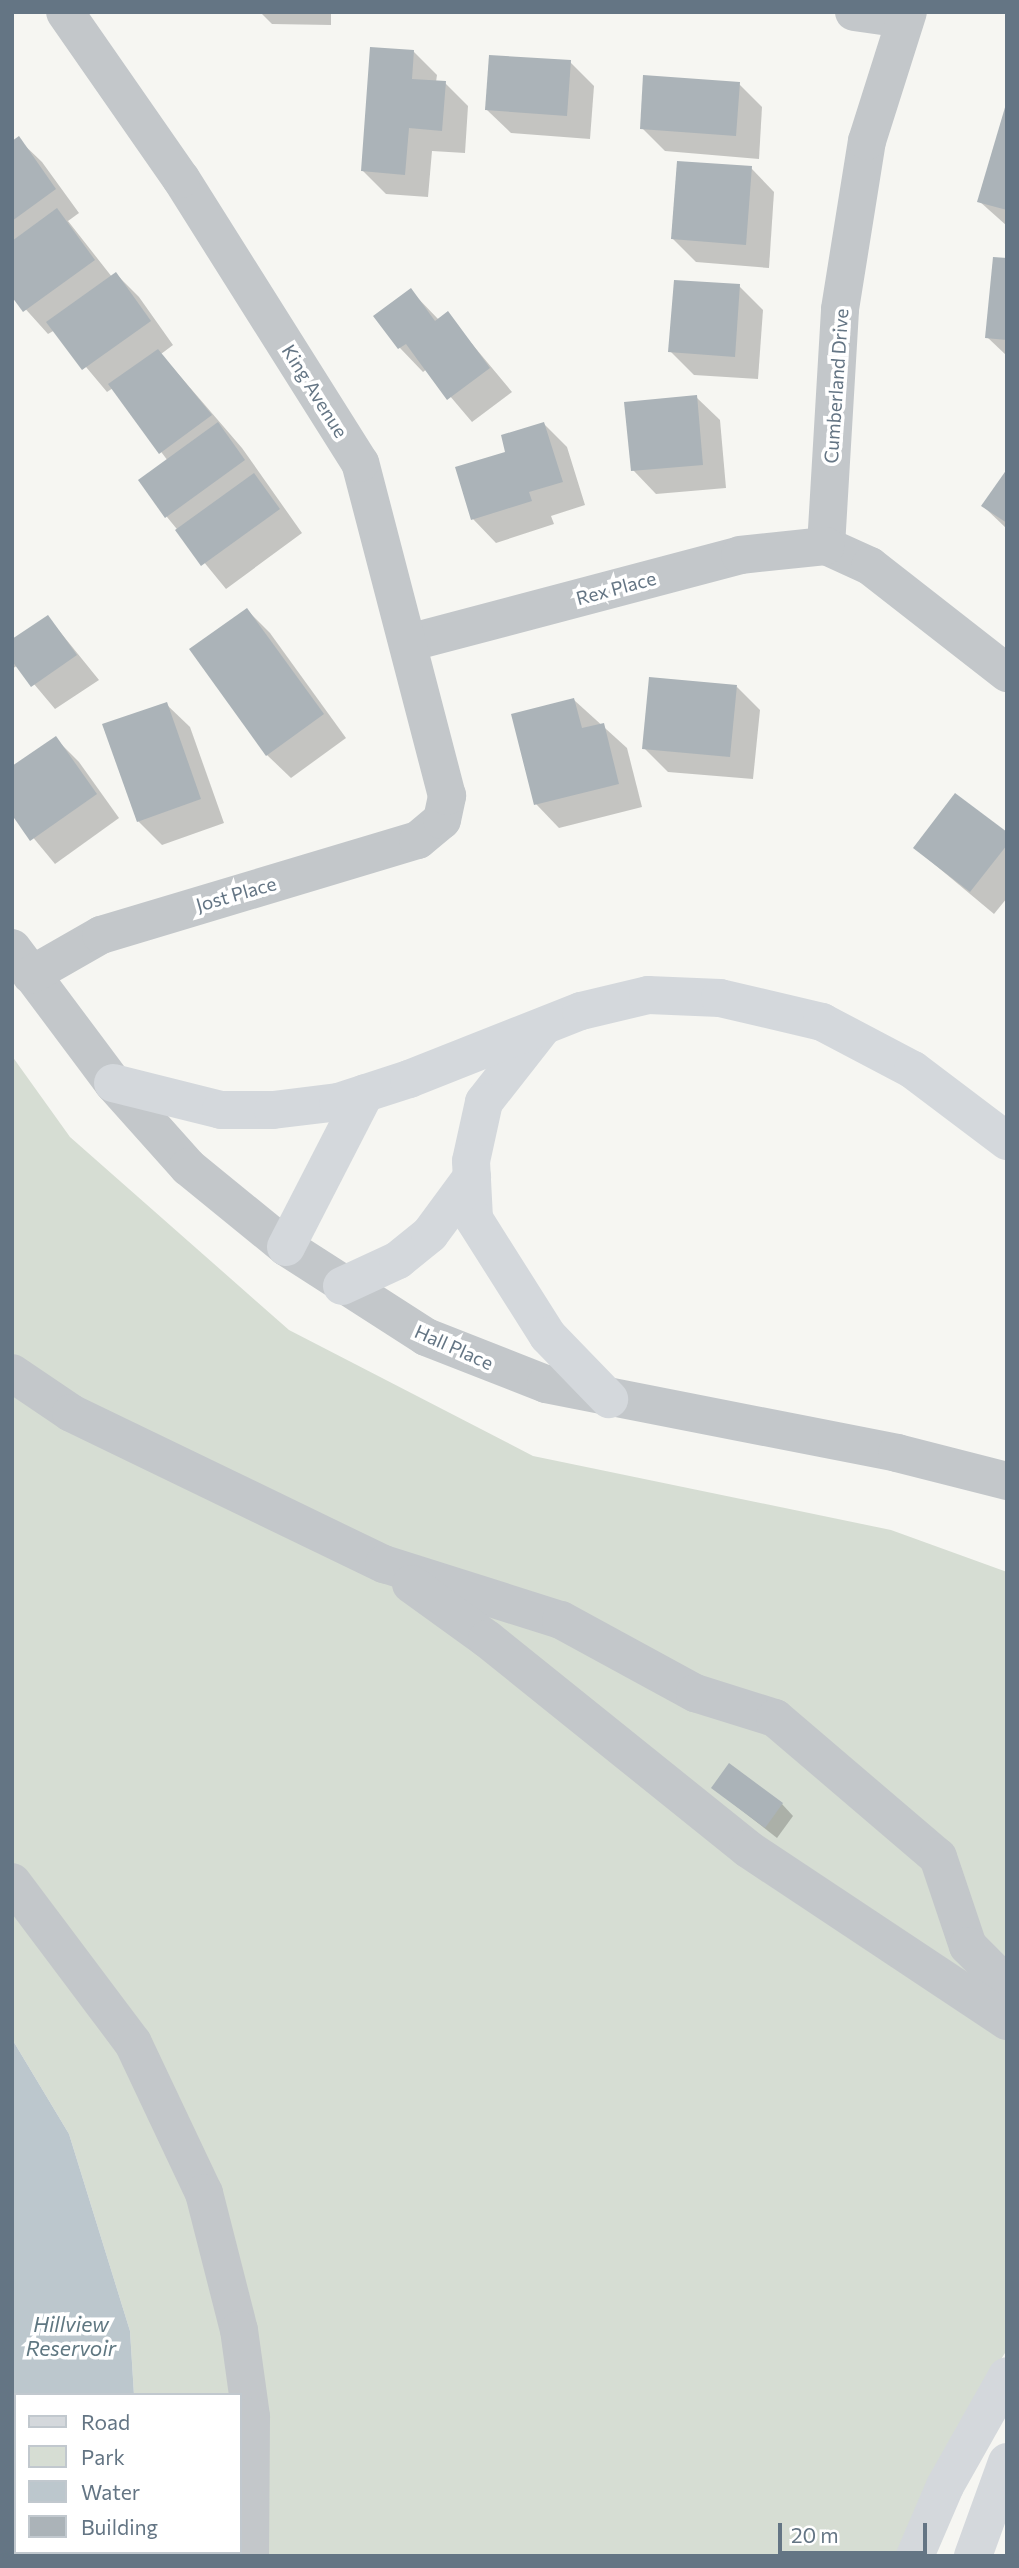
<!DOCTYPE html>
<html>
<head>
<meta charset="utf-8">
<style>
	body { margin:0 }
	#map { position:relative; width:1019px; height:2568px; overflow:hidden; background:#f6f6f2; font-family:Commissioner,sans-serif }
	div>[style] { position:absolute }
	.green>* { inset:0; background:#d6ddd3 }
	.water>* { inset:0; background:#bcc7cd }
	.shadow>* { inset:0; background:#0003 }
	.building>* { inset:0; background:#abb3b8 }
	.minor>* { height:38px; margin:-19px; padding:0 19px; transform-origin:19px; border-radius:19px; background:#c3c7ca }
	.major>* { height:38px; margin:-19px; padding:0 19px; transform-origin:19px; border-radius:19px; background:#d4d8dc }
	.highway>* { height:38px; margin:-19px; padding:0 19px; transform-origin:19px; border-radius:19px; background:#d4d8dc }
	span { translate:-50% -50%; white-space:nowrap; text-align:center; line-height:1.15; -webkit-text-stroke:7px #fff; paint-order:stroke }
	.street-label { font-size:19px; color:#647584 }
	.water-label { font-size:21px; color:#5f7781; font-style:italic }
	.frame { position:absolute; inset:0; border:14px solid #647584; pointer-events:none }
	.legend { position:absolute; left:14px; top:2393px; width:228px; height:161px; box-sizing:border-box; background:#fff; border:2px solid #c1c8ce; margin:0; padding:9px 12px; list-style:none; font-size:21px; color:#647584 }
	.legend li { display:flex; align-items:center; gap:14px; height:35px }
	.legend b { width:35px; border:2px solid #c1c8ce }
	.scale { position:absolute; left:778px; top:2523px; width:149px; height:32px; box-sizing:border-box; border:4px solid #647584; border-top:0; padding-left:9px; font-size:21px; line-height:24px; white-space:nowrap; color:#647584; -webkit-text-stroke:5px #fff; paint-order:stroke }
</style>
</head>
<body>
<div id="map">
	<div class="green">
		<div style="clip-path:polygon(12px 1056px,70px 1137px,289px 1330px,533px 1456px,891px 1530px,1007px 1572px,1007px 2350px,966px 2413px,905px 2556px,142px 2556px,142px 2552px,240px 2552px,240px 2395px,134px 2395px,130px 2331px,69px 2134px,12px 2039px)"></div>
	</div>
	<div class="water">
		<div style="clip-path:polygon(12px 2039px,69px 2134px,130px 2331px,134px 2395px,16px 2395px,16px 2552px,142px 2556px,12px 2556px)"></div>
	</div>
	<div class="shadow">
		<div style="clip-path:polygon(260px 12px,331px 12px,331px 25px,272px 24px)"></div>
		<div style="clip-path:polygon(413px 51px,437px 75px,436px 82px,445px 83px,468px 106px,465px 153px,432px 151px,428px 197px,386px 194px,363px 171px)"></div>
		<div style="clip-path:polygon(570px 62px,594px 86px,590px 139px,511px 133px,487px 110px)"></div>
		<div style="clip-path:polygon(739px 84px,762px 107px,759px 159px,665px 151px,642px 128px)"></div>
		<div style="clip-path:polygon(1007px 107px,1007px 226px,979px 201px)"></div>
		<div style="clip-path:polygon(18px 139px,42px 162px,79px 213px,68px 221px,112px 277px,116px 274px,139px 297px,173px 345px,161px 354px,242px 448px,302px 533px,226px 589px,167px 517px,168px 461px,113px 388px,107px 392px,55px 330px,48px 334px,12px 294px,12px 143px)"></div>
		<div style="clip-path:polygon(751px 168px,774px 192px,769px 268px,696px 262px,673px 239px)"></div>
		<div style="clip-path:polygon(1007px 260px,1007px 356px,987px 337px)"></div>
		<div style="clip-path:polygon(739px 286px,763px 310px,758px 379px,694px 375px,670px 351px)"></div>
		<div style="clip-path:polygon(411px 291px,439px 320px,447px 314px,512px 392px,472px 422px,427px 369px,423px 372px,400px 348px,376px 316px)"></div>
		<div style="clip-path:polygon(696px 397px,720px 420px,726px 488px,656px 494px,633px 470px)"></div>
		<div style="clip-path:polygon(544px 424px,567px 447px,585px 505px,551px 516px,554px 524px,496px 543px,473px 519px,507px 453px)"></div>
		<div style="clip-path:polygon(1007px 472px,1007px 529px,983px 506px)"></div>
		<div style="clip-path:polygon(247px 610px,270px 633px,346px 738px,291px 778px,267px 755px)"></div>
		<div style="clip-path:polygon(48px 617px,99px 680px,55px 709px,18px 665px,12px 669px,12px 641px)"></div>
		<div style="clip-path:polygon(737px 687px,760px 710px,753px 779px,668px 772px,644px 748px)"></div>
		<div style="clip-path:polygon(574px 700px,627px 748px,642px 807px,559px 828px,536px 804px)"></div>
		<div style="clip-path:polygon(166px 704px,190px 727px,224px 823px,162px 845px,138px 821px)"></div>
		<div style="clip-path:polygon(55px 738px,79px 762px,119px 818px,55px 864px,12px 812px)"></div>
		<div style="clip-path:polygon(1007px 834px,1007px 898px,994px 914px,915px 848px)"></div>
		<div style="clip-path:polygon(713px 1788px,782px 1804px,793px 1816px,777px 1838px)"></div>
	</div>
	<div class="building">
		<div style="clip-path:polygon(370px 47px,414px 50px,412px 79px,446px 81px,442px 131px,409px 128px,405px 175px,361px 171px)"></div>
		<div style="clip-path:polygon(489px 55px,571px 60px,567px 116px,485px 110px)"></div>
		<div style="clip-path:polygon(643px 75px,740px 82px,736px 136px,640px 129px)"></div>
		<div style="clip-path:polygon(1006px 104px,1007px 104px,1007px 210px,977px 202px)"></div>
		<div style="clip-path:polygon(19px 136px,56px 189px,12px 221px,12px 141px)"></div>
		<div style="clip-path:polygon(677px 161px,752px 166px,746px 245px,671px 239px)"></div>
		<div style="clip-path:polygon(57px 208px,95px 260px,23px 312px,12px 297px,12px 241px)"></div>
		<div style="clip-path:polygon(993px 257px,1007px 258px,1007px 340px,985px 338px)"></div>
		<div style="clip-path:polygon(116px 272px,151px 321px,82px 370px,46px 322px)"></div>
		<div style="clip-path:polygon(674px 280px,740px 284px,735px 357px,668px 352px)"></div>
		<div style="clip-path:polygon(411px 288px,435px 321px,448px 311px,490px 368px,447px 400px,406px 344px,398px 349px,373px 316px)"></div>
		<div style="clip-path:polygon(158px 349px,212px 415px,159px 454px,108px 384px)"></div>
		<div style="clip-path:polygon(697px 395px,703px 465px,631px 471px,624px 402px)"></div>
		<div style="clip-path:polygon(218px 422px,245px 460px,165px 518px,138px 480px)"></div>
		<div style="clip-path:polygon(544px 422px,563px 482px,529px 492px,532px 501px,471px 520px,455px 467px,505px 452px,501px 435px)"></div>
		<div style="clip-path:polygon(1007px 469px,1007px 523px,981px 506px)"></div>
		<div style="clip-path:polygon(254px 473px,280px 509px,201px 566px,175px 530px)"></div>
		<div style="clip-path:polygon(247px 608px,324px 714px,266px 756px,189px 649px)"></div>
		<div style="clip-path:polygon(48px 615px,77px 655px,31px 687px,12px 661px,12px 639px)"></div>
		<div style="clip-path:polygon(649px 677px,737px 685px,730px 757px,642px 749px)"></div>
		<div style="clip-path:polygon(574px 698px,582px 728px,604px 723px,619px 784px,534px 805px,511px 714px)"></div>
		<div style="clip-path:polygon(167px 702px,201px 799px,137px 822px,102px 724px)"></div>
		<div style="clip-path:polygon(56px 736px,97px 794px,30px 841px,12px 815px,12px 766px)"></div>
		<div style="clip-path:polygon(955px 793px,1007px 832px,1007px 845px,970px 892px,913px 848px)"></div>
		<div style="clip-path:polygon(729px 1763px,783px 1803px,765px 1828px,711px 1788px)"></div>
	</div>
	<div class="minor">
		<div style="left:854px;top:12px;width:50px;rotate:8deg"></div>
		<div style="left:826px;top:546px;width:237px;rotate:-86.6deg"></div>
		<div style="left:840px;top:309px;width:170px;rotate:-80.9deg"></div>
		<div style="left:867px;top:141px;width:135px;rotate:-72.4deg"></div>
		<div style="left:826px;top:546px;width:48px;rotate:24.4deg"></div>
		<div style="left:870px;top:566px;width:174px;rotate:38deg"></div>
		<div style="left:408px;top:643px;width:343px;rotate:-14.8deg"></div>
		<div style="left:740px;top:555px;width:86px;rotate:-6deg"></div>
		<div style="left:12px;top:948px;width:169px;rotate:53.2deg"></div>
		<div style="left:113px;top:1083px;width:113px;rotate:48.2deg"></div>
		<div style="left:188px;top:1167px;width:127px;rotate:39.2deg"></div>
		<div style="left:286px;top:1247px;width:166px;rotate:32.7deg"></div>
		<div style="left:426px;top:1337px;width:129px;rotate:21.4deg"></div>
		<div style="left:546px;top:1384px;width:358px;rotate:11.1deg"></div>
		<div style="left:897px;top:1453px;width:114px;rotate:14.3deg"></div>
		<div style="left:31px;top:975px;width:81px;rotate:-29.7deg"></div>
		<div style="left:101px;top:935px;width:331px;rotate:-16.7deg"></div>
		<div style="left:418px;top:840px;width:31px;rotate:-40deg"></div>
		<div style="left:442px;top:820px;width:25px;rotate:-78deg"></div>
		<div style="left:447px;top:796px;width:344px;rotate:-104.6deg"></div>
		<div style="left:360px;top:463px;width:336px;rotate:-122.2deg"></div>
		<div style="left:181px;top:179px;width:203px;rotate:-124.8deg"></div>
		<div style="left:12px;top:1373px;width:71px;rotate:34.1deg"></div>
		<div style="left:71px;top:1413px;width:348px;rotate:25.8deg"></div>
		<div style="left:384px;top:1564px;width:186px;rotate:17.6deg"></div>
		<div style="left:561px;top:1620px;width:153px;rotate:28.6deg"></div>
		<div style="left:695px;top:1693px;width:84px;rotate:17.4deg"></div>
		<div style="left:775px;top:1718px;width:214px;rotate:40.5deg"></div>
		<div style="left:938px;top:1857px;width:94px;rotate:71.4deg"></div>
		<div style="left:968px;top:1946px;width:55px;rotate:45deg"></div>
		<div style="left:411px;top:1584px;width:94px;rotate:35.9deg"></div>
		<div style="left:487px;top:1639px;width:335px;rotate:38.8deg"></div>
		<div style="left:748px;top:1849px;width:311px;rotate:33.6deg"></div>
		<div style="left:12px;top:1882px;width:201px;rotate:53.1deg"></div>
		<div style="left:133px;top:2043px;width:166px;rotate:64.7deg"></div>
		<div style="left:204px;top:2193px;width:141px;rotate:75.7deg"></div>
		<div style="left:239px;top:2330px;width:88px;rotate:82.1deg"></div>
		<div style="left:251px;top:2417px;width:139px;rotate:90.4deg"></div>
	</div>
	<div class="major">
		<div style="left:542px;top:1028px;width:94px;rotate:128.1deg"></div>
		<div style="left:484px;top:1102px;width:60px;rotate:102.4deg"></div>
		<div style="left:471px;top:1161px;width:58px;rotate:87deg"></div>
		<div style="left:474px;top:1219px;width:138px;rotate:57.7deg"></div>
		<div style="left:548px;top:1336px;width:88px;rotate:45.9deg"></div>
		<div style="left:113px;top:1083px;width:111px;rotate:14deg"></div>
		<div style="left:221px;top:1110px;width:52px"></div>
		<div style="left:273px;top:1110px;width:65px;rotate:-7deg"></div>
		<div style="left:338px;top:1102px;width:75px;rotate:-17.9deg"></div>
		<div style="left:409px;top:1079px;width:185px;rotate:-21.6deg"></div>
		<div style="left:581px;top:1011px;width:69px;rotate:-13.4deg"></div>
		<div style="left:648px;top:995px;width:72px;rotate:2.4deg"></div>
		<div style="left:720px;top:998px;width:105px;rotate:13.2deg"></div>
		<div style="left:822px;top:1022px;width:103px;rotate:27.8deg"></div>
		<div style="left:913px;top:1070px;width:118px;rotate:37.1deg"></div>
		<div style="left:286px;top:1247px;width:173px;rotate:-62.8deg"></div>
		<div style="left:342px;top:1286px;width:62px;rotate:-24.9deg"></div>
		<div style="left:398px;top:1260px;width:41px;rotate:-39.1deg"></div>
		<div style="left:430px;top:1234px;width:71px;rotate:-53.6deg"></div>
		<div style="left:915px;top:2556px;width:76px;rotate:-66.8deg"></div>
		<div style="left:945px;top:2486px;width:126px;rotate:-60.6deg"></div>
	</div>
	<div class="highway">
		<div style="left:973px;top:2556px;width:100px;rotate:-70.1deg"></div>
	</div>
	<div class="street-label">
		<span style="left:836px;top:386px;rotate:-86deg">Cumberland Drive</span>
		<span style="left:315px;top:391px;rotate:58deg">King Avenue</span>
		<span style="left:616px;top:588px;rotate:-15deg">Rex Place</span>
		<span style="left:236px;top:894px;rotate:-16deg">Jost Place</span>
		<span style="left:454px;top:1347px;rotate:24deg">Hall Place</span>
	</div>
	<div class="water-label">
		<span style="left:71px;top:2336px">Hillview<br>Reservoir</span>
	</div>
	<div class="frame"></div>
	<ul class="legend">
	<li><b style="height:9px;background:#d4d8dc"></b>Road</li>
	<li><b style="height:19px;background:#d6ddd3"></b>Park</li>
	<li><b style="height:19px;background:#bcc7cd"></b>Water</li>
	<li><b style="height:19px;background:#abb3b8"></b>Building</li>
	</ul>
	<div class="scale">20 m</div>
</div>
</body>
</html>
